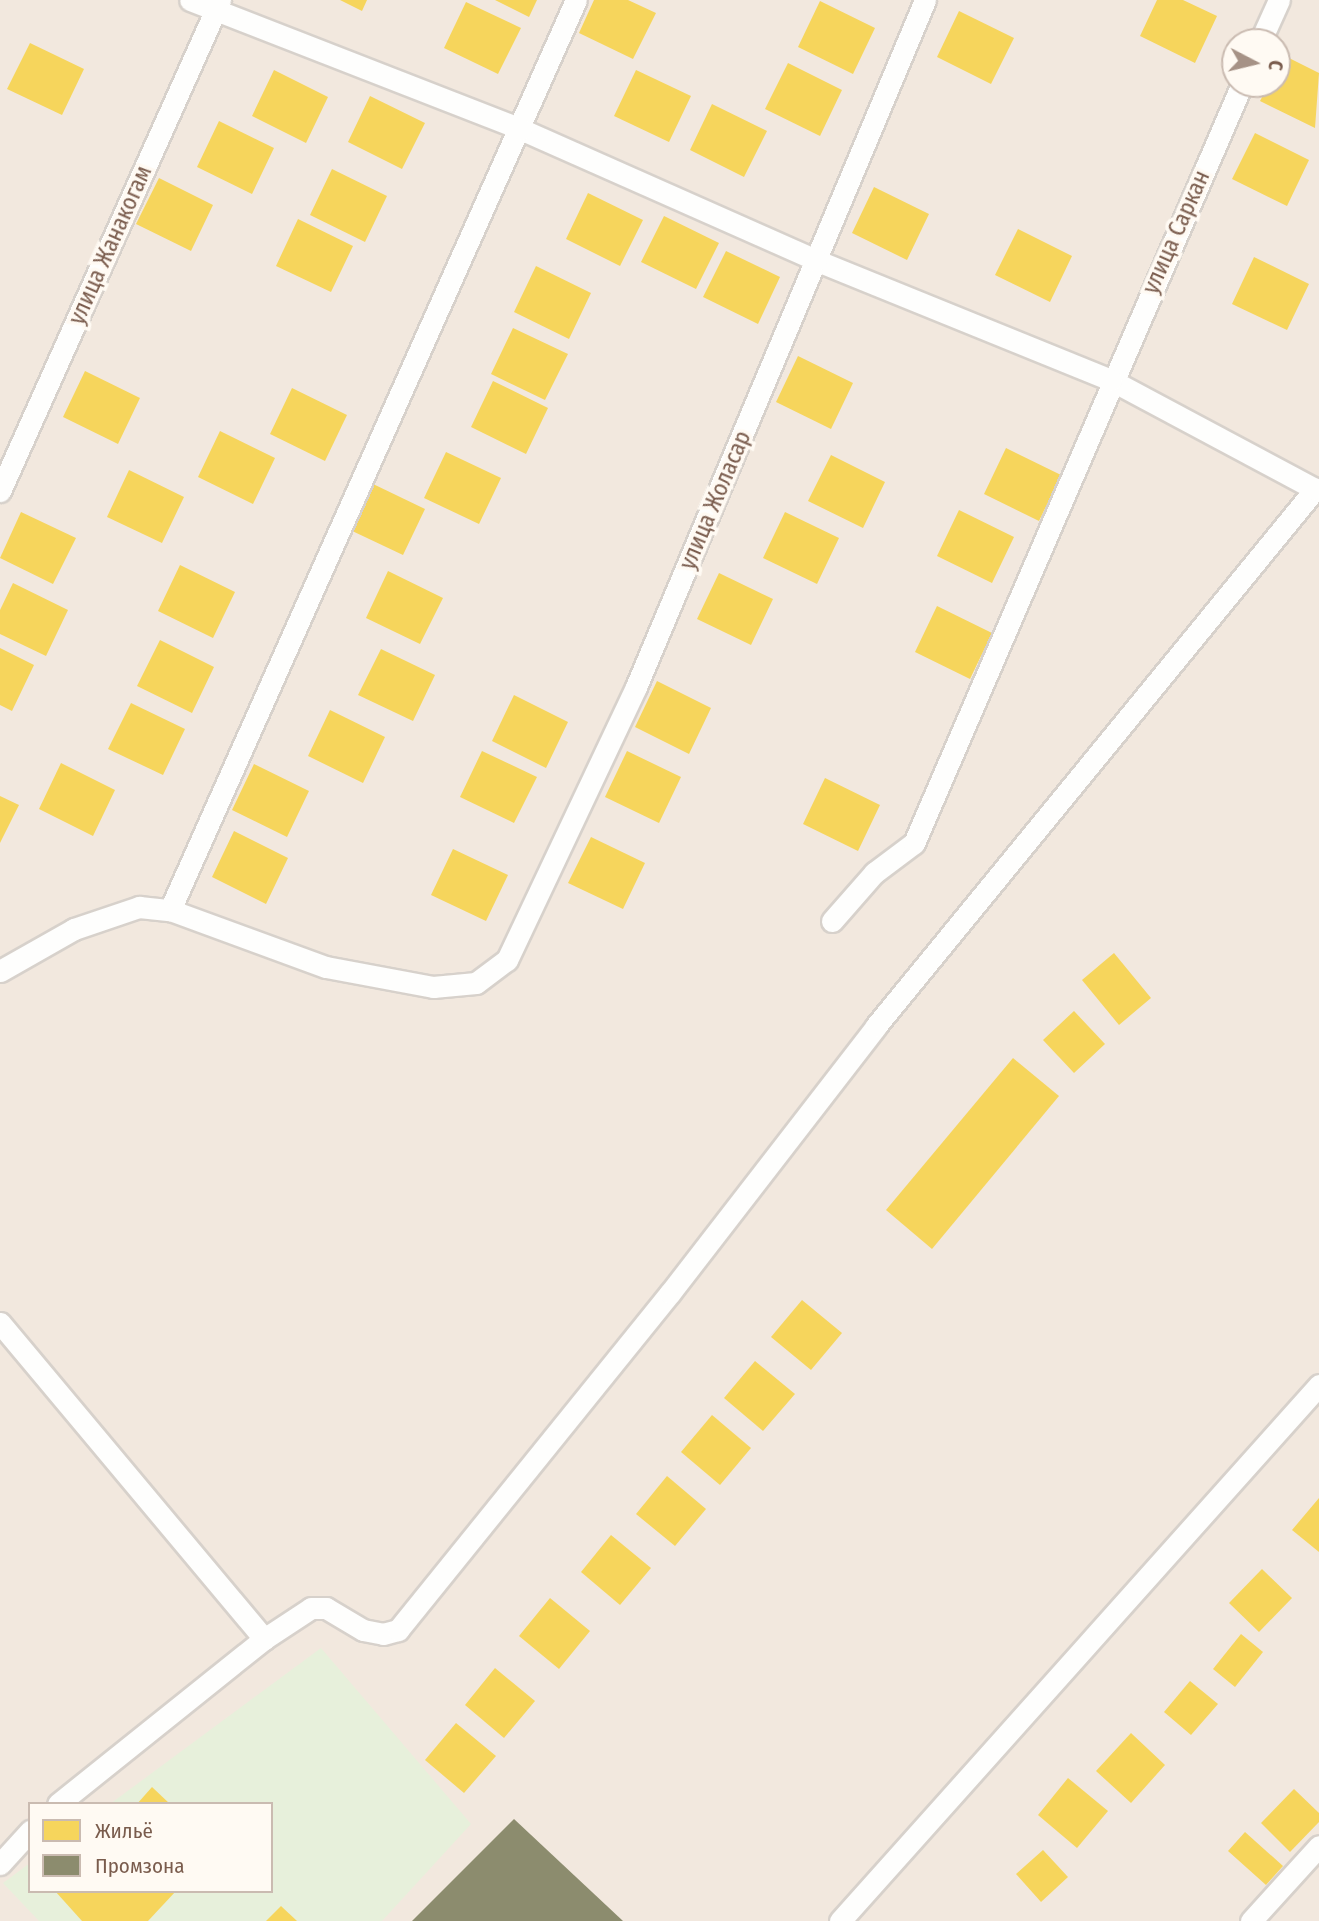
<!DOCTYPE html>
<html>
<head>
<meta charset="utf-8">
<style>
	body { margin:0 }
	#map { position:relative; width:1319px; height:1921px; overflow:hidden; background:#f9f5f0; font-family:"Fira Sans Condensed",sans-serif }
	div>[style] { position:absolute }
	.residential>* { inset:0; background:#f2e8de }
	.green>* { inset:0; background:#e7f0db }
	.homes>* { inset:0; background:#f6d55c }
	.industry>* { inset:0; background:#8c8c6e }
	.roads { filter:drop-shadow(2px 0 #d7d1cb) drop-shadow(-2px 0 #d7d1cb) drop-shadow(0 2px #d7d1cb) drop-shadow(0 -2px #d7d1cb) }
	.street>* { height:21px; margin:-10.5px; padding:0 10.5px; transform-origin:10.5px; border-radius:10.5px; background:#fefefd }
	span { translate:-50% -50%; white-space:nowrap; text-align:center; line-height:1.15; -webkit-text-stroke:7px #fffaf3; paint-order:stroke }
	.street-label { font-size:23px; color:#7a5c4d }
	.legend { position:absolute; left:28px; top:1802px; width:245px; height:91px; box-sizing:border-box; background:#fffaf3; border:2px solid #cabbb1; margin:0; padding:9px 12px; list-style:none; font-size:21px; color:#7a5c4d }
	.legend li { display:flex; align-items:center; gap:14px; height:35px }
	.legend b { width:35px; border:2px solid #cabbb1 }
	.north { position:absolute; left:1221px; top:28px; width:70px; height:70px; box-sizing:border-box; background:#fffaf3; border:2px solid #cabbb1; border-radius:50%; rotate:97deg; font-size:19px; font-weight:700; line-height:28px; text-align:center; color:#7a5c4d }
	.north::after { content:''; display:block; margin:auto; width:24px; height:32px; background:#a69286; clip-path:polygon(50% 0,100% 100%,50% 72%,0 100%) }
</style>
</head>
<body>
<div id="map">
	<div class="residential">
		<div style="clip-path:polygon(evenodd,0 0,1319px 0,1319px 1921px,0 1921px,0 0,1235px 42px,1277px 42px,1277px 84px,1235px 84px,1235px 42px,0 0,30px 1804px,271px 1804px,271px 1891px,30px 1891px,30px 1804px)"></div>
	</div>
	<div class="green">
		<div style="clip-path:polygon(321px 1648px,471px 1824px,382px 1921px,39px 1921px,3px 1883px,30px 1863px,30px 1891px,271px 1891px,271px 1804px,110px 1804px)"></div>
	</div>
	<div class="homes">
		<div style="clip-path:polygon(340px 0,367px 0,362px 11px)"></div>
		<div style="clip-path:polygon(495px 0,537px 0,529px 17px)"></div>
		<div style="clip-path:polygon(594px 0,628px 0,656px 13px,633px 59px,579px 33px)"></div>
		<div style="clip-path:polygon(1157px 0,1183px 0,1217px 16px,1195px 63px,1140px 36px)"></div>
		<div style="clip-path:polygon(820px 1px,875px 28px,853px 74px,798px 47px)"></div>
		<div style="clip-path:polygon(466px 2px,521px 28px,498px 74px,444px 48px)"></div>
		<div style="clip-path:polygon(959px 11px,1014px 38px,991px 84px,937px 57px)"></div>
		<div style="clip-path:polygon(30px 43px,84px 69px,62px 115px,7px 89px)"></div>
		<div style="clip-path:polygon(1283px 55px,1319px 73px,1315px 128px,1260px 101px,1269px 84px,1277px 84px)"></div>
		<div style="clip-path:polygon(788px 63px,842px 90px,820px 136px,765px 109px)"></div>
		<div style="clip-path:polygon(274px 70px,328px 97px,306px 143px,252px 116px)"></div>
		<div style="clip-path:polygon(636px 70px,691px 96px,669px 142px,614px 116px)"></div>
		<div style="clip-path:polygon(370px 96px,425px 123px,402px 169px,348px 142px)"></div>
		<div style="clip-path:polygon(712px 104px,767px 131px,744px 177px,690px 150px)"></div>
		<div style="clip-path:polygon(219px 121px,274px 148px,252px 194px,197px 167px)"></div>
		<div style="clip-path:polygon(1255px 133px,1309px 160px,1287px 206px,1232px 179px)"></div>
		<div style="clip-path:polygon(332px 169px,387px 196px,365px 242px,310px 215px)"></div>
		<div style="clip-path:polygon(159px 178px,213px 205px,191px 251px,136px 224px)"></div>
		<div style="clip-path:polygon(874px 187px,929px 214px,907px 260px,852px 233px)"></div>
		<div style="clip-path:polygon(588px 193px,643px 220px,620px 266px,566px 239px)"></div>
		<div style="clip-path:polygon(664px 216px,719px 243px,696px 289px,641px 262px)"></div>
		<div style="clip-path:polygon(298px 219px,353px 246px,331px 292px,276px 266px)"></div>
		<div style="clip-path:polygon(1018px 229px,1072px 256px,1050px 302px,995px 275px)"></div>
		<div style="clip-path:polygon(726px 251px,780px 277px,758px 324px,703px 297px)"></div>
		<div style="clip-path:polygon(1254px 257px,1309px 284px,1287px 330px,1232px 304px)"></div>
		<div style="clip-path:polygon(536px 266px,591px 293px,569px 339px,514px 312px)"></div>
		<div style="clip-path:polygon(513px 328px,568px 354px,545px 400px,491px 374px)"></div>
		<div style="clip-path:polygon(798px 356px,853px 383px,831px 429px,776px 402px)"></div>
		<div style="clip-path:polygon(85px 371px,140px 398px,118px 444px,63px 417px)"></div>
		<div style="clip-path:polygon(493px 381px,548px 408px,526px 454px,471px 427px)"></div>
		<div style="clip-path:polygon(292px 388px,347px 415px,325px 461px,270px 434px)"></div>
		<div style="clip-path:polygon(220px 431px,275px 458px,253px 504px,198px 477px)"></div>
		<div style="clip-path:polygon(1006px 448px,1061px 475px,1039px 521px,984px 494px)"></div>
		<div style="clip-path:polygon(446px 452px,501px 478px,479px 524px,424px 498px)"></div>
		<div style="clip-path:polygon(831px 455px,885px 482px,863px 528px,808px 501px)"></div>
		<div style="clip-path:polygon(129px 470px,184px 497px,162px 543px,107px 517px)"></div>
		<div style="clip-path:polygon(371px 483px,425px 509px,403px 555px,348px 529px)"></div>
		<div style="clip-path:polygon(959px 510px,1014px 537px,992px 583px,937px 556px)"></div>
		<div style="clip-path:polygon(21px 512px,76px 538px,53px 584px,0 558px)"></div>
		<div style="clip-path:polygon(785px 512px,839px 538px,817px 584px,763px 558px)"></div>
		<div style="clip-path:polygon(180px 565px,235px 592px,213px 638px,158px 611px)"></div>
		<div style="clip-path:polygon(388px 571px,443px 598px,420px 644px,366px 618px)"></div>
		<div style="clip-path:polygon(719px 573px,773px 599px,751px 645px,697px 619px)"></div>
		<div style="clip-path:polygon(13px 583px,68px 610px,46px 656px,0 634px,0 610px)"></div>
		<div style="clip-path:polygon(937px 606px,992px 633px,970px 679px,915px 652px)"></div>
		<div style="clip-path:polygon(160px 640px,214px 667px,192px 713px,137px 686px)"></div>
		<div style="clip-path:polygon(0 648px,34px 665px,12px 711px,0 705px)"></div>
		<div style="clip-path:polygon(381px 649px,435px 675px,413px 721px,358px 695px)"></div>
		<div style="clip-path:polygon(657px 681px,711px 708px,689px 754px,635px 727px)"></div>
		<div style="clip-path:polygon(514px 695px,568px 722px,546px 768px,492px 741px)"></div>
		<div style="clip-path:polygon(131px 703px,185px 729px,163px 775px,108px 749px)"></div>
		<div style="clip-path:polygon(330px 710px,385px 737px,363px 783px,308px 756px)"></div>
		<div style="clip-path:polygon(482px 751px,537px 777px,514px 823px,460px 797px)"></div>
		<div style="clip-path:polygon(627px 751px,681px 777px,659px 823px,605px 797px)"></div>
		<div style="clip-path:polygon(61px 763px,115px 790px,93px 836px,39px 809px)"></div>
		<div style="clip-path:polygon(254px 764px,309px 791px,287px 837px,232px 810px)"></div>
		<div style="clip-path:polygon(825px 778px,880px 805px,858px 851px,803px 824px)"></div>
		<div style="clip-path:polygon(0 796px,19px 805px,0 843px)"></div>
		<div style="clip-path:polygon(234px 831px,288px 858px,266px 904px,212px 877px)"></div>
		<div style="clip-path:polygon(591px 837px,645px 863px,623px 909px,568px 883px)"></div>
		<div style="clip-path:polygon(453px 849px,508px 875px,486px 921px,431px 895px)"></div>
		<div style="clip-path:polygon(1114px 953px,1151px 998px,1119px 1025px,1082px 980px)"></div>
		<div style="clip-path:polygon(1074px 1011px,1105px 1044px,1074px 1073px,1043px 1040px)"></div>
		<div style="clip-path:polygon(1013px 1058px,1059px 1096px,932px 1249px,886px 1210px)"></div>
		<div style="clip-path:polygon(802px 1300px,842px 1333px,811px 1370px,771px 1337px)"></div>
		<div style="clip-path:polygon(755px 1361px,795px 1394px,763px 1431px,724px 1398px)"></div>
		<div style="clip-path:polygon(712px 1415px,751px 1448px,720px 1485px,681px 1452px)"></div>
		<div style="clip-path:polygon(667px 1476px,706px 1509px,675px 1546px,636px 1514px)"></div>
		<div style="clip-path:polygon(1319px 1498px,1319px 1552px,1292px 1530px)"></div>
		<div style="clip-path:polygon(611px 1535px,651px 1568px,620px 1605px,581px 1572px)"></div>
		<div style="clip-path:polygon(1262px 1569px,1292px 1598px,1259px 1632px,1229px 1603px)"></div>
		<div style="clip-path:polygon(550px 1598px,590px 1631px,559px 1669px,519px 1636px)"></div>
		<div style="clip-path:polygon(1241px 1634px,1263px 1652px,1235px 1687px,1213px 1669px)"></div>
		<div style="clip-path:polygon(495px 1668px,535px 1701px,504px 1738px,465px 1705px)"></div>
		<div style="clip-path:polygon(1190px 1681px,1218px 1704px,1191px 1735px,1164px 1712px)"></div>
		<div style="clip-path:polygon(456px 1723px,496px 1756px,464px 1793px,425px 1760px)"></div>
		<div style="clip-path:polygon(1131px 1733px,1165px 1765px,1131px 1803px,1096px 1771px)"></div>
		<div style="clip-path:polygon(1068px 1778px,1108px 1811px,1077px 1848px,1038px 1815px)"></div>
		<div style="clip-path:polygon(152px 1787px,170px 1804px,137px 1804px)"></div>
		<div style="clip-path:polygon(1294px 1789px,1319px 1813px,1319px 1822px,1290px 1852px,1261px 1823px)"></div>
		<div style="clip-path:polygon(1245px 1832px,1283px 1866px,1266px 1885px,1228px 1851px)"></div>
		<div style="clip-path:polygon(1043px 1850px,1068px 1877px,1041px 1902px,1016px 1874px)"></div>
		<div style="clip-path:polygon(55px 1891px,176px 1891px,148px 1921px,82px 1921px)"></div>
		<div style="clip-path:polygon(281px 1906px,297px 1921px,266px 1921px)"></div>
	</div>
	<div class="industry">
		<div style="clip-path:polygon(514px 1819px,623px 1921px,412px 1921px)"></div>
	</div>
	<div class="roads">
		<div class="street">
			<div style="left:1260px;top:42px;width:46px;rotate:-65.7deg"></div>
			<div style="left:0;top:491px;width:538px;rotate:-65.86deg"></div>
			<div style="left:170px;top:910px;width:996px;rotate:-65.96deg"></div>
			<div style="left:832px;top:921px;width:64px;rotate:-48.8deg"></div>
			<div style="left:874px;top:873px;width:50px;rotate:-36.9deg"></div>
			<div style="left:914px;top:843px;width:827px;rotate:-66.63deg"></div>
			<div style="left:0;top:971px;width:85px;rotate:-29.6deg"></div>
			<div style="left:74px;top:929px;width:69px;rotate:-18.7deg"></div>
			<div style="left:139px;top:907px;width:31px;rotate:6deg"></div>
			<div style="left:170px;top:910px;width:166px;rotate:20.1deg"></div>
			<div style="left:326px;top:967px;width:109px;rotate:10.6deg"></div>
			<div style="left:433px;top:987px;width:43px;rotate:-5.3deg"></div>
			<div style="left:476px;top:983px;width:39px;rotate:-37deg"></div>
			<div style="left:507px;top:960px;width:302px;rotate:-64.7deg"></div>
			<div style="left:636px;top:687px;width:745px;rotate:-67.18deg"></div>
			<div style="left:0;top:1323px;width:412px;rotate:50.1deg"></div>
			<div style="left:58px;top:1804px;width:264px;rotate:-38.7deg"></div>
			<div style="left:264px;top:1639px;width:56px;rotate:-33.4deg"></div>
			<div style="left:311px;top:1608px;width:15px"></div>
			<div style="left:326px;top:1608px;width:43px;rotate:30.7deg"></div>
			<div style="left:363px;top:1630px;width:20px;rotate:11deg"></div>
			<div style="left:383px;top:1634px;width:16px;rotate:-15deg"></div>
			<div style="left:398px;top:1630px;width:433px;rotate:-51.1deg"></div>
			<div style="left:670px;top:1293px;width:337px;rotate:-52.3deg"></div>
			<div style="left:876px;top:1026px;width:694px;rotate:-50.73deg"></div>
			<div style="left:1315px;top:489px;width:231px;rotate:-151.9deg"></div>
			<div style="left:1111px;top:380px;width:318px;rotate:-157.9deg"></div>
			<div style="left:816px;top:260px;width:323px;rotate:-156.1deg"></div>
			<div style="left:521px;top:129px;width:355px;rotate:-158.7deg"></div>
			<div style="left:0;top:1864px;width:45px;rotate:-47.7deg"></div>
			<div style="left:840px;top:1921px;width:719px;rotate:-48.21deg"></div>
			<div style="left:1251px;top:1921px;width:101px;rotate:-47.8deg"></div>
		</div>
	</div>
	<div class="street-label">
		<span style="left:1176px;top:232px;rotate:-66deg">улица Саркан</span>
		<span style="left:110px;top:245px;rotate:-66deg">улица Жанакогам</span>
		<span style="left:715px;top:500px;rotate:-67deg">улица Жоласар</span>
	</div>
	<ul class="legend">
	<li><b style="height:19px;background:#f6d55c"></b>Жильё</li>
	<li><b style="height:19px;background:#8c8c6e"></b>Промзона</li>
	</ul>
	<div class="north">С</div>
</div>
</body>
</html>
